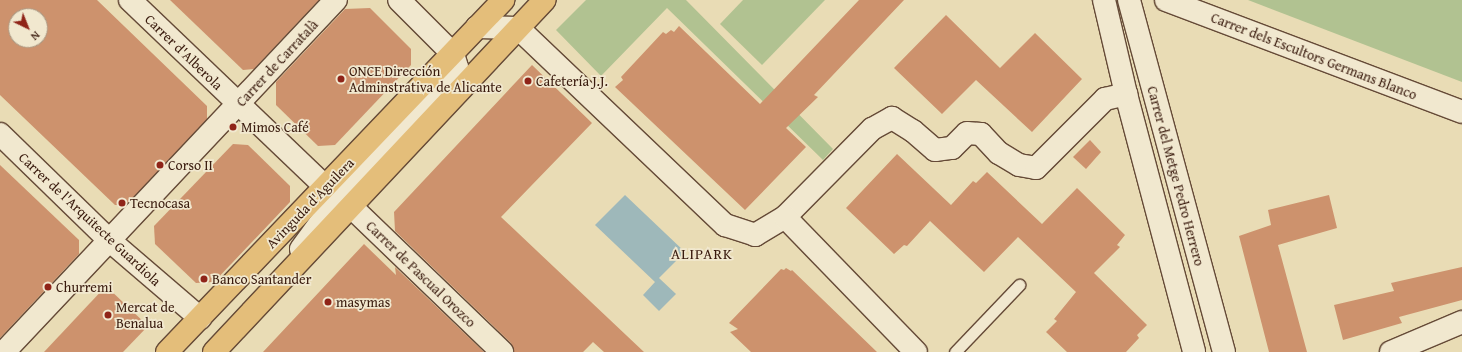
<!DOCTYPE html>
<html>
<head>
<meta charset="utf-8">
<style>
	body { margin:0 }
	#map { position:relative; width:1462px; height:352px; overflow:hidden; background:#e9dcb5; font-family:"Gentium Book Plus",serif }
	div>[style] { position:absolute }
	.green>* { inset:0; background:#b1c291 }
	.water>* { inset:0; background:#9eb8ba }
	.building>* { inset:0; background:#cd926d }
	.roads { filter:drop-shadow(1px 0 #654a37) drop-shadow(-1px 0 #654a37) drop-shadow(0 1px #654a37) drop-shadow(0 -1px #654a37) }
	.service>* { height:11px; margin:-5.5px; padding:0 5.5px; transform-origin:5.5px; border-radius:5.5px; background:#f1e8cf }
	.minor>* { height:22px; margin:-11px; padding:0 11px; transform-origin:11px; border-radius:11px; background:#f1e8cf }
	.primary>* { height:22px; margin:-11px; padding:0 11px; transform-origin:11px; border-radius:11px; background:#e4be7a }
	.dots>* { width:11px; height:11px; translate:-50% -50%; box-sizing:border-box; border:2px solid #f1e8cf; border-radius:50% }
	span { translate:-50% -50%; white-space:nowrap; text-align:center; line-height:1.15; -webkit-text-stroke:3.5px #f1e8cf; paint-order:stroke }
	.street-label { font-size:14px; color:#391a0d }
	.poi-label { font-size:14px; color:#391a0d }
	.left { translate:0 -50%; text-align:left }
	.neighbourhood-label { font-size:15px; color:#391a0d; letter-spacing:1px }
	.north { position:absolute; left:8px; top:8px; width:40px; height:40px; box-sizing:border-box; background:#f1e8cf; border:1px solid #a79681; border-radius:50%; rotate:137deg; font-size:11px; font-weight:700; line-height:16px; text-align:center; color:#391a0d }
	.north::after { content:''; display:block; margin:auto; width:14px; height:18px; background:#8f2418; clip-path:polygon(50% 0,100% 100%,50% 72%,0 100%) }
</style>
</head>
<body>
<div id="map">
	<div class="green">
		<div style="clip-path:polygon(586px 0,686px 0,833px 149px,823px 160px,667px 8px,601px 76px,556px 30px)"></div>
		<div style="clip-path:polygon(743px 0,825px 0,762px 65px,720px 24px)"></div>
		<div style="clip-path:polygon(1248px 0,1462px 0,1462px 82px)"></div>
	</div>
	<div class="water">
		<div style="clip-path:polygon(625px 195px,685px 252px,659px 278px,676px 294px,659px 311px,643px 295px,655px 282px,595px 225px)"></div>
	</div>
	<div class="building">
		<div style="clip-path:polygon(evenodd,0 0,97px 0,207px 106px,207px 119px,126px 205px,115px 205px,0 95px,0 0,16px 16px,40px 16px,40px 40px,16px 40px,16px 16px)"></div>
		<div style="clip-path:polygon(170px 0,319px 0,254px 69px,243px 70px)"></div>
		<div style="clip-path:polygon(859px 0,904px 0,814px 95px,818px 97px,786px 128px,806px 147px,745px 210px,615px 87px,623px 80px,621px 77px,663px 32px,666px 34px,671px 30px,674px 32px,679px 26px,760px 104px)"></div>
		<div style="clip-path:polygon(370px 8px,411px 49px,411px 65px,335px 145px,318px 146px,276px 105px,276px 82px,345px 9px)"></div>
		<div style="clip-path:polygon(946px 15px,1000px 68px,1035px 33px,1082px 79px,1032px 132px,976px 80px,942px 114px,894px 68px)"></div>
		<div style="clip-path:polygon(532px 65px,592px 123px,501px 217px,644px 352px,604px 352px,593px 342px,583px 352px,514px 352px,511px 343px,395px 231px,394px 212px)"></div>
		<div style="clip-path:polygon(1090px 140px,1101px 152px,1086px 169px,1073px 157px)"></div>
		<div style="clip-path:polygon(233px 144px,248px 145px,290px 186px,290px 202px,214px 282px,196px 283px,155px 244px,154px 226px)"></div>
		<div style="clip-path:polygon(897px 154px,951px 205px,973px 181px,976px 183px,987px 172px,1042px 224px,1077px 188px,1125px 235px,1117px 245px,1120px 247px,1094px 273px,1147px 325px,1137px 335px,1139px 338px,1126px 352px,1067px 352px,1046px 332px,1057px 321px,1054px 319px,1076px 292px,1018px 237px,984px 272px,930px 221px,907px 246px,904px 245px,894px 254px,846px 208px)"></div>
		<div style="clip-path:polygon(0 165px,79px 240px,79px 254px,0 338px)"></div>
		<div style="clip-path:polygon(1329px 195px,1337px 228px,1278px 245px,1307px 352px,1269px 352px,1239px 236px,1271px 225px,1268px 210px)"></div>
		<div style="clip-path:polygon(364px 244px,396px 275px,395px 267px,484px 352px,263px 352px)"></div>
		<div style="clip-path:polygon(1462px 267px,1462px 300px,1399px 317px,1402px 323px,1343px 340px,1334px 305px,1394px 291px,1391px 283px)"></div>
		<div style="clip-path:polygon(786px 268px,791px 271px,792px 270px,877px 352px,751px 352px,730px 332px,738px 329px,729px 323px,781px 269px,784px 270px)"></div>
		<div style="clip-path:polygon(106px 286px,148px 326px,123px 352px,44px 352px)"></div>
	</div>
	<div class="roads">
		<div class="service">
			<div style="left:955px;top:352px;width:93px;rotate:-46.3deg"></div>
		</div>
		<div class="minor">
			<div style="left:130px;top:0;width:271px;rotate:43.7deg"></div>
			<div style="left:1104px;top:0;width:97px;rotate:76.8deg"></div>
			<div style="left:1126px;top:94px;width:267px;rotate:75.2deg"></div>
			<div style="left:1129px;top:0;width:365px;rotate:74.9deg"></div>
			<div style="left:1166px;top:0;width:316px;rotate:20.7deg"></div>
			<div style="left:477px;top:27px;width:41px;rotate:1.4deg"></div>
			<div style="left:518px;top:28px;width:286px;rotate:43.6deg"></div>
			<div style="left:725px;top:225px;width:32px;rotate:18deg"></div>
			<div style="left:755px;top:235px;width:35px;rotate:-31deg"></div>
			<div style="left:785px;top:217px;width:124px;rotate:-45.3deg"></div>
			<div style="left:872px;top:129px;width:23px;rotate:-29deg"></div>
			<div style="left:892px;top:118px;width:25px;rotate:32deg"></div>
			<div style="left:913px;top:131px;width:29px;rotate:41deg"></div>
			<div style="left:935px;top:150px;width:17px;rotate:-7deg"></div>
			<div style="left:952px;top:148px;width:21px;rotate:-45deg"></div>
			<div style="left:967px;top:133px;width:14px;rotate:4deg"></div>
			<div style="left:981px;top:134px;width:26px;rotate:47deg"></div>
			<div style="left:999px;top:153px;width:23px;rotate:31deg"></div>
			<div style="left:1019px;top:165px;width:17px;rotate:10deg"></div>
			<div style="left:1036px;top:168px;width:98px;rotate:-45deg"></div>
			<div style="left:1105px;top:99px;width:22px;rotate:-13deg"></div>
			<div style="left:0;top:134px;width:152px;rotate:44.2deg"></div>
			<div style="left:109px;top:240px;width:120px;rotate:40.6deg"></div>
			<div style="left:340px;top:196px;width:225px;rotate:43.9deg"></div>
			<div style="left:785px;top:217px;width:188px;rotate:45.9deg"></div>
			<div style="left:301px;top:249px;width:66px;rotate:-53.7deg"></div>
			<div style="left:340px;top:196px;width:163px;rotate:-46.7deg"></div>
			<div style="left:452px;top:77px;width:11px;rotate:-63deg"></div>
			<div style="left:457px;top:67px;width:14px;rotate:-107deg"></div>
			<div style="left:453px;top:54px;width:76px;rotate:-135deg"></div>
			<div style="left:4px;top:352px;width:484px;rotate:-46.7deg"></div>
			<div style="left:1391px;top:352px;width:77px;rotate:-22.9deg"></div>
		</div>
		<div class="primary">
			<div style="left:167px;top:352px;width:487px;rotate:-46.3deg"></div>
			<div style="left:214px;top:352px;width:483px;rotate:-46.8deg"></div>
		</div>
	</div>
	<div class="dots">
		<div style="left:341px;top:79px;background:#8f2418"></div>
		<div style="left:528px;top:81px;background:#8f2418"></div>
		<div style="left:233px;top:127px;background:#8f2418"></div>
		<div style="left:160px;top:165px;background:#8f2418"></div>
		<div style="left:122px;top:203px;background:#8f2418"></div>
		<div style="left:204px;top:279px;background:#8f2418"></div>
		<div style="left:48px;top:287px;background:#8f2418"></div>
		<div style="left:328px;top:302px;background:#8f2418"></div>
		<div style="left:108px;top:315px;background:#8f2418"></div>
	</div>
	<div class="street-label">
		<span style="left:184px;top:52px;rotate:44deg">Carrer d'Alberola</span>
		<span style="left:1314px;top:56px;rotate:21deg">Carrer dels Escultors Germans Blanco</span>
		<span style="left:277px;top:63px;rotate:-47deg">Carrer de Carratalà</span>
		<span style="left:1176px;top:176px;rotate:75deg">Carrer del Metge Pedro Herrero</span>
		<span style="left:310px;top:203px;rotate:-46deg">Avinguda d'Aguilera</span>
		<span style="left:90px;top:219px;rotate:43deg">Carrer de l'Arquitecte Guardiola</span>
		<span style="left:421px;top:274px;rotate:44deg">Carrer de Pascual Orozco</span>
	</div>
	<div class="poi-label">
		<span class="left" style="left:349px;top:79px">ONCE Dirección<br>Adminstrativa de Alicante</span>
		<span class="left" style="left:536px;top:81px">Cafetería J.J.</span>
		<span class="left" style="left:241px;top:127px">Mimos Café</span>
		<span class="left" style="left:168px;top:165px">Corso II</span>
		<span class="left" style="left:130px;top:203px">Tecnocasa</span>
		<span class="left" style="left:212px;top:279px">Banco Santander</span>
		<span class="left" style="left:56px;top:287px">Churremi</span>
		<span class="left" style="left:336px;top:302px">masymas</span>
		<span class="left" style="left:116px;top:315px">Mercat de<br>Benalua</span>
	</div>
	<div class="neighbourhood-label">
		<span style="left:702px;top:254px">ALIPARK</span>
	</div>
	<div class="north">N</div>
</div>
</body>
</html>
